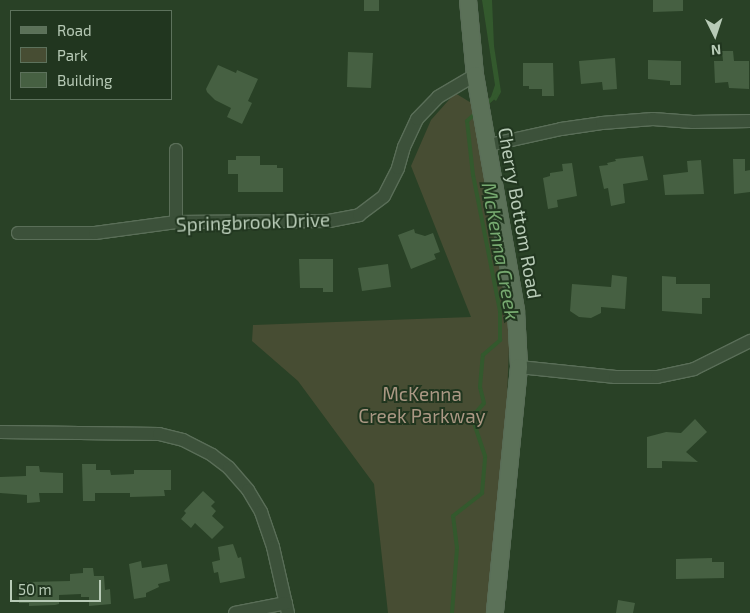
<!DOCTYPE html>
<html>
<head>
<meta charset="utf-8">
<style>
	body { margin:0 }
	#map { position:relative; width:750px; height:613px; overflow:hidden; background:#294126; font-family:"Exo 2",sans-serif }
	div>[style] { position:absolute }
	.green>* { inset:0; background:#474d33 }
	.water>* { inset:0; background:#33592d }
	.stream>* { height:4px; margin:-2px; padding:0 2px; transform-origin:2px; border-radius:2px; background:#33592d }
	.building>* { inset:0; background:#466042 }
	.roads { filter:drop-shadow(1px 0 #5a6e58) drop-shadow(-1px 0 #5a6e58) drop-shadow(0 1px #5a6e58) drop-shadow(0 -1px #5a6e58) }
	.minor>* { height:12px; margin:-6px; padding:0 6px; transform-origin:6px; border-radius:6px; background:#3c513a }
	.major>* { height:16px; margin:-8px; padding:0 8px; transform-origin:8px; border-radius:8px; background:#5b7158 }
	span { translate:-50% -50%; white-space:nowrap; text-align:center; line-height:1.15; -webkit-text-stroke:4px #21361f; paint-order:stroke }
	.street-label { font-size:19px; color:#b8cbb7 }
	.park-label { font-size:19px; color:#ab9884 }
	.water-label { font-size:20px; color:#77aa70; font-style:italic }
	.legend { position:absolute; left:10px; top:10px; width:162px; height:90px; box-sizing:border-box; background:#21361f; border:1px solid #5d725c; margin:0; padding:6px 9px; list-style:none; font-size:15px; color:#b8cbb7 }
	.legend li { display:flex; align-items:center; gap:10px; height:25px }
	.legend b { width:25px; border:1px solid #5d725c }
	.north { position:absolute; left:690px; top:10px; width:50px; height:50px; -webkit-text-stroke:4px #21361f; paint-order:stroke; rotate:176deg; font-size:14px; font-weight:700; line-height:20px; text-align:center; color:#b8cbb7 }
	.north::after { content:''; display:block; margin:auto; width:18px; height:22px; background:#b8cbb7; clip-path:polygon(50% 0,100% 100%,50% 72%,0 100%) }
	.scale { position:absolute; left:10px; top:580px; width:91px; height:22px; box-sizing:border-box; border:2px solid #b8cbb7; border-top:0; padding-left:6px; font-size:15px; line-height:18px; white-space:nowrap; color:#b8cbb7; -webkit-text-stroke:4px #21361f; paint-order:stroke }
</style>
</head>
<body>
<div id="map">
	<div class="green">
		<div style="clip-path:polygon(455px 93px,473px 104px,510px 322px,506px 423px,490px 613px,388px 613px,374px 484px,298px 381px,252px 341px,253px 325px,471px 317px,411px 166px,431px 120px)"></div>
	</div>
	<div class="water">
		<div style="clip-path:polygon(482px 0,492px 0,494px 46px,501px 92px,496px 101px,491px 97px,495px 85px)"></div>
	</div>
	<div class="stream">
		<div style="left:485px;top:105px;width:15px;rotate:-42deg"></div>
		<div style="left:452px;top:613px;width:65px;rotate:-85.6deg"></div>
		<div style="left:457px;top:548px;width:32px;rotate:-97deg"></div>
		<div style="left:453px;top:516px;width:37px;rotate:-38deg"></div>
		<div style="left:482px;top:493px;width:37px;rotate:-85deg"></div>
		<div style="left:485px;top:456px;width:41px;rotate:-108.4deg"></div>
		<div style="left:472px;top:417px;width:18px;rotate:-49deg"></div>
		<div style="left:484px;top:403px;width:16px;rotate:-104deg"></div>
		<div style="left:480px;top:387px;width:32px;rotate:-85deg"></div>
		<div style="left:483px;top:355px;width:23px;rotate:-41deg"></div>
		<div style="left:500px;top:340px;width:29px;rotate:-90deg"></div>
		<div style="left:500px;top:311px;width:139px;rotate:-101.2deg"></div>
		<div style="left:473px;top:175px;width:54px;rotate:-96.3deg"></div>
		<div style="left:467px;top:121px;width:12px;rotate:-42deg"></div>
	</div>
	<div class="building">
		<div style="clip-path:polygon(364px 0,379px 0,379px 11px,364px 11px)"></div>
		<div style="clip-path:polygon(653px 0,683px 0,683px 11px,653px 12px)"></div>
		<div style="clip-path:polygon(722px 51px,733px 51px,734px 61px,749px 61px,749px 89px,729px 88px,728px 82px,715px 83px,714px 61px,723px 61px)"></div>
		<div style="clip-path:polygon(348px 52px,373px 53px,371px 88px,347px 87px)"></div>
		<div style="clip-path:polygon(615px 58px,617px 89px,603px 90px,602px 82px,581px 84px,579px 61px)"></div>
		<div style="clip-path:polygon(648px 60px,681px 61px,681px 85px,670px 85px,670px 81px,648px 79px)"></div>
		<div style="clip-path:polygon(523px 63px,553px 63px,554px 96px,542px 96px,542px 89px,529px 89px,529px 86px,523px 86px)"></div>
		<div style="clip-path:polygon(218px 65px,236px 73px,237px 70px,258px 79px,248px 101px,252px 103px,242px 124px,227px 117px,231px 108px,215px 100px,207px 92px,206px 89px)"></div>
		<div style="clip-path:polygon(236px 156px,260px 156px,260px 165px,277px 165px,277px 168px,283px 168px,283px 192px,238px 192px,238px 174px,228px 174px,228px 160px,236px 160px)"></div>
		<div style="clip-path:polygon(643px 156px,648px 180px,623px 184px,625px 203px,611px 206px,608px 188px,604px 189px,599px 166px,608px 165px,607px 163px,616px 161px,615px 159px)"></div>
		<div style="clip-path:polygon(733px 159px,745px 159px,745px 171px,750px 170px,750px 192px,734px 194px)"></div>
		<div style="clip-path:polygon(701px 160px,704px 194px,665px 195px,663px 175px,688px 172px,687px 161px)"></div>
		<div style="clip-path:polygon(572px 163px,577px 196px,557px 200px,558px 207px,548px 209px,543px 178px,550px 176px,550px 173px,563px 171px,562px 164px)"></div>
		<div style="clip-path:polygon(414px 229px,415px 233px,425px 236px,433px 233px,440px 252px,434px 254px,436px 259px,411px 269px,398px 235px)"></div>
		<div style="clip-path:polygon(299px 259px,333px 259px,333px 292px,323px 292px,323px 288px,300px 288px)"></div>
		<div style="clip-path:polygon(388px 264px,391px 287px,362px 291px,358px 268px)"></div>
		<div style="clip-path:polygon(612px 275px,627px 277px,625px 309px,601px 307px,601px 313px,591px 318px,579px 317px,570px 311px,572px 284px,611px 287px)"></div>
		<div style="clip-path:polygon(662px 276px,676px 277px,676px 284px,710px 284px,710px 298px,702px 298px,702px 314px,662px 311px)"></div>
		<div style="clip-path:polygon(695px 419px,707px 432px,686px 452px,698px 462px,662px 461px,662px 468px,647px 468px,647px 437px,666px 432px,681px 433px)"></div>
		<div style="clip-path:polygon(82px 464px,96px 464px,96px 470px,110px 470px,111px 475px,134px 474px,134px 470px,171px 470px,171px 490px,164px 490px,165px 496px,130px 497px,130px 493px,95px 493px,95px 501px,83px 501px)"></div>
		<div style="clip-path:polygon(26px 466px,39px 466px,40px 472px,63px 473px,63px 493px,39px 493px,40px 502px,27px 503px,27px 495px,0 493px,0 477px,26px 476px)"></div>
		<div style="clip-path:polygon(203px 491px,215px 502px,211px 506px,216px 511px,212px 516px,224px 527px,212px 539px,195px 523px,191px 528px,181px 519px,186px 513px,184px 511px)"></div>
		<div style="clip-path:polygon(233px 544px,238px 558px,241px 557px,245px 578px,220px 583px,218px 572px,214px 573px,212px 562px,220px 560px,218px 547px)"></div>
		<div style="clip-path:polygon(712px 558px,712px 562px,724px 562px,724px 578px,676px 579px,676px 559px)"></div>
		<div style="clip-path:polygon(141px 561px,142px 568px,167px 564px,170px 581px,158px 584px,159px 587px,146px 593px,146px 597px,134px 599px,129px 564px)"></div>
		<div style="clip-path:polygon(83px 568px,93px 568px,94px 576px,104px 576px,105px 590px,110px 589px,111px 604px,89px 606px,89px 597px,81px 597px,81px 594px,59px 595px,59px 604px,55px 605px,29px 606px,29px 603px,19px 603px,19px 585px,26px 585px,26px 582px,70px 581px,70px 574px,83px 573px)"></div>
		<div style="clip-path:polygon(618px 600px,635px 603px,633px 613px,616px 613px)"></div>
	</div>
	<div class="roads">
		<div class="minor">
			<div style="left:489px;top:145px;width:74px;rotate:-12.5deg"></div>
			<div style="left:561px;top:129px;width:41px;rotate:-8.3deg"></div>
			<div style="left:602px;top:123px;width:51px;rotate:-4.5deg"></div>
			<div style="left:653px;top:119px;width:40px;rotate:4.3deg"></div>
			<div style="left:693px;top:122px;width:57px;rotate:-1deg"></div>
			<div style="left:176px;top:150px;width:72px;rotate:90deg"></div>
			<div style="left:18px;top:233px;width:77px"></div>
			<div style="left:95px;top:233px;width:82px;rotate:-7.7deg"></div>
			<div style="left:176px;top:222px;width:153px;rotate:-0.4deg"></div>
			<div style="left:329px;top:221px;width:31px;rotate:-11deg"></div>
			<div style="left:359px;top:215px;width:31px;rotate:-37deg"></div>
			<div style="left:384px;top:196px;width:31px;rotate:-63deg"></div>
			<div style="left:398px;top:168px;width:22px;rotate:-74deg"></div>
			<div style="left:404px;top:147px;width:31px;rotate:-65deg"></div>
			<div style="left:417px;top:119px;width:30px;rotate:-46deg"></div>
			<div style="left:438px;top:97px;width:43px;rotate:-30.7deg"></div>
			<div style="left:519px;top:367px;width:97px;rotate:5.9deg"></div>
			<div style="left:615px;top:377px;width:42px"></div>
			<div style="left:657px;top:377px;width:38px;rotate:-12deg"></div>
			<div style="left:694px;top:369px;width:63px;rotate:-26.6deg"></div>
			<div style="left:0;top:432px;width:159px;rotate:0.7deg"></div>
			<div style="left:159px;top:434px;width:25px;rotate:14deg"></div>
			<div style="left:183px;top:440px;width:33px;rotate:27deg"></div>
			<div style="left:212px;top:455px;width:21px;rotate:37deg"></div>
			<div style="left:229px;top:468px;width:29px;rotate:49deg"></div>
			<div style="left:248px;top:490px;width:26px;rotate:59deg"></div>
			<div style="left:261px;top:512px;width:37px;rotate:71deg"></div>
			<div style="left:273px;top:547px;width:68px;rotate:77.2deg"></div>
			<div style="left:235px;top:613px;width:52px;rotate:-11.1deg"></div>
		</div>
		<div class="major">
			<div style="left:468px;top:0;width:75px;rotate:84.7deg"></div>
			<div style="left:475px;top:75px;width:240px;rotate:80.1deg"></div>
			<div style="left:516px;top:311px;width:56px;rotate:86.9deg"></div>
			<div style="left:519px;top:367px;width:247px;rotate:95.6deg"></div>
		</div>
	</div>
	<div class="street-label">
		<span style="left:520px;top:213px;rotate:80deg">Cherry Bottom Road</span>
		<span style="left:253px;top:222px;rotate:-2deg">Springbrook Drive</span>
	</div>
	<div class="park-label">
		<span style="left:422px;top:405px">McKenna<br>Creek Parkway</span>
	</div>
	<div class="water-label">
		<span style="left:501px;top:251px;rotate:80deg">McKenna Creek</span>
	</div>
	<ul class="legend">
	<li><b style="height:6px;background:#5b7158"></b>Road</li>
	<li><b style="height:14px;background:#474d33"></b>Park</li>
	<li><b style="height:14px;background:#466042"></b>Building</li>
	</ul>
	<div class="north">N</div>
	<div class="scale">50 m</div>
</div>
</body>
</html>
